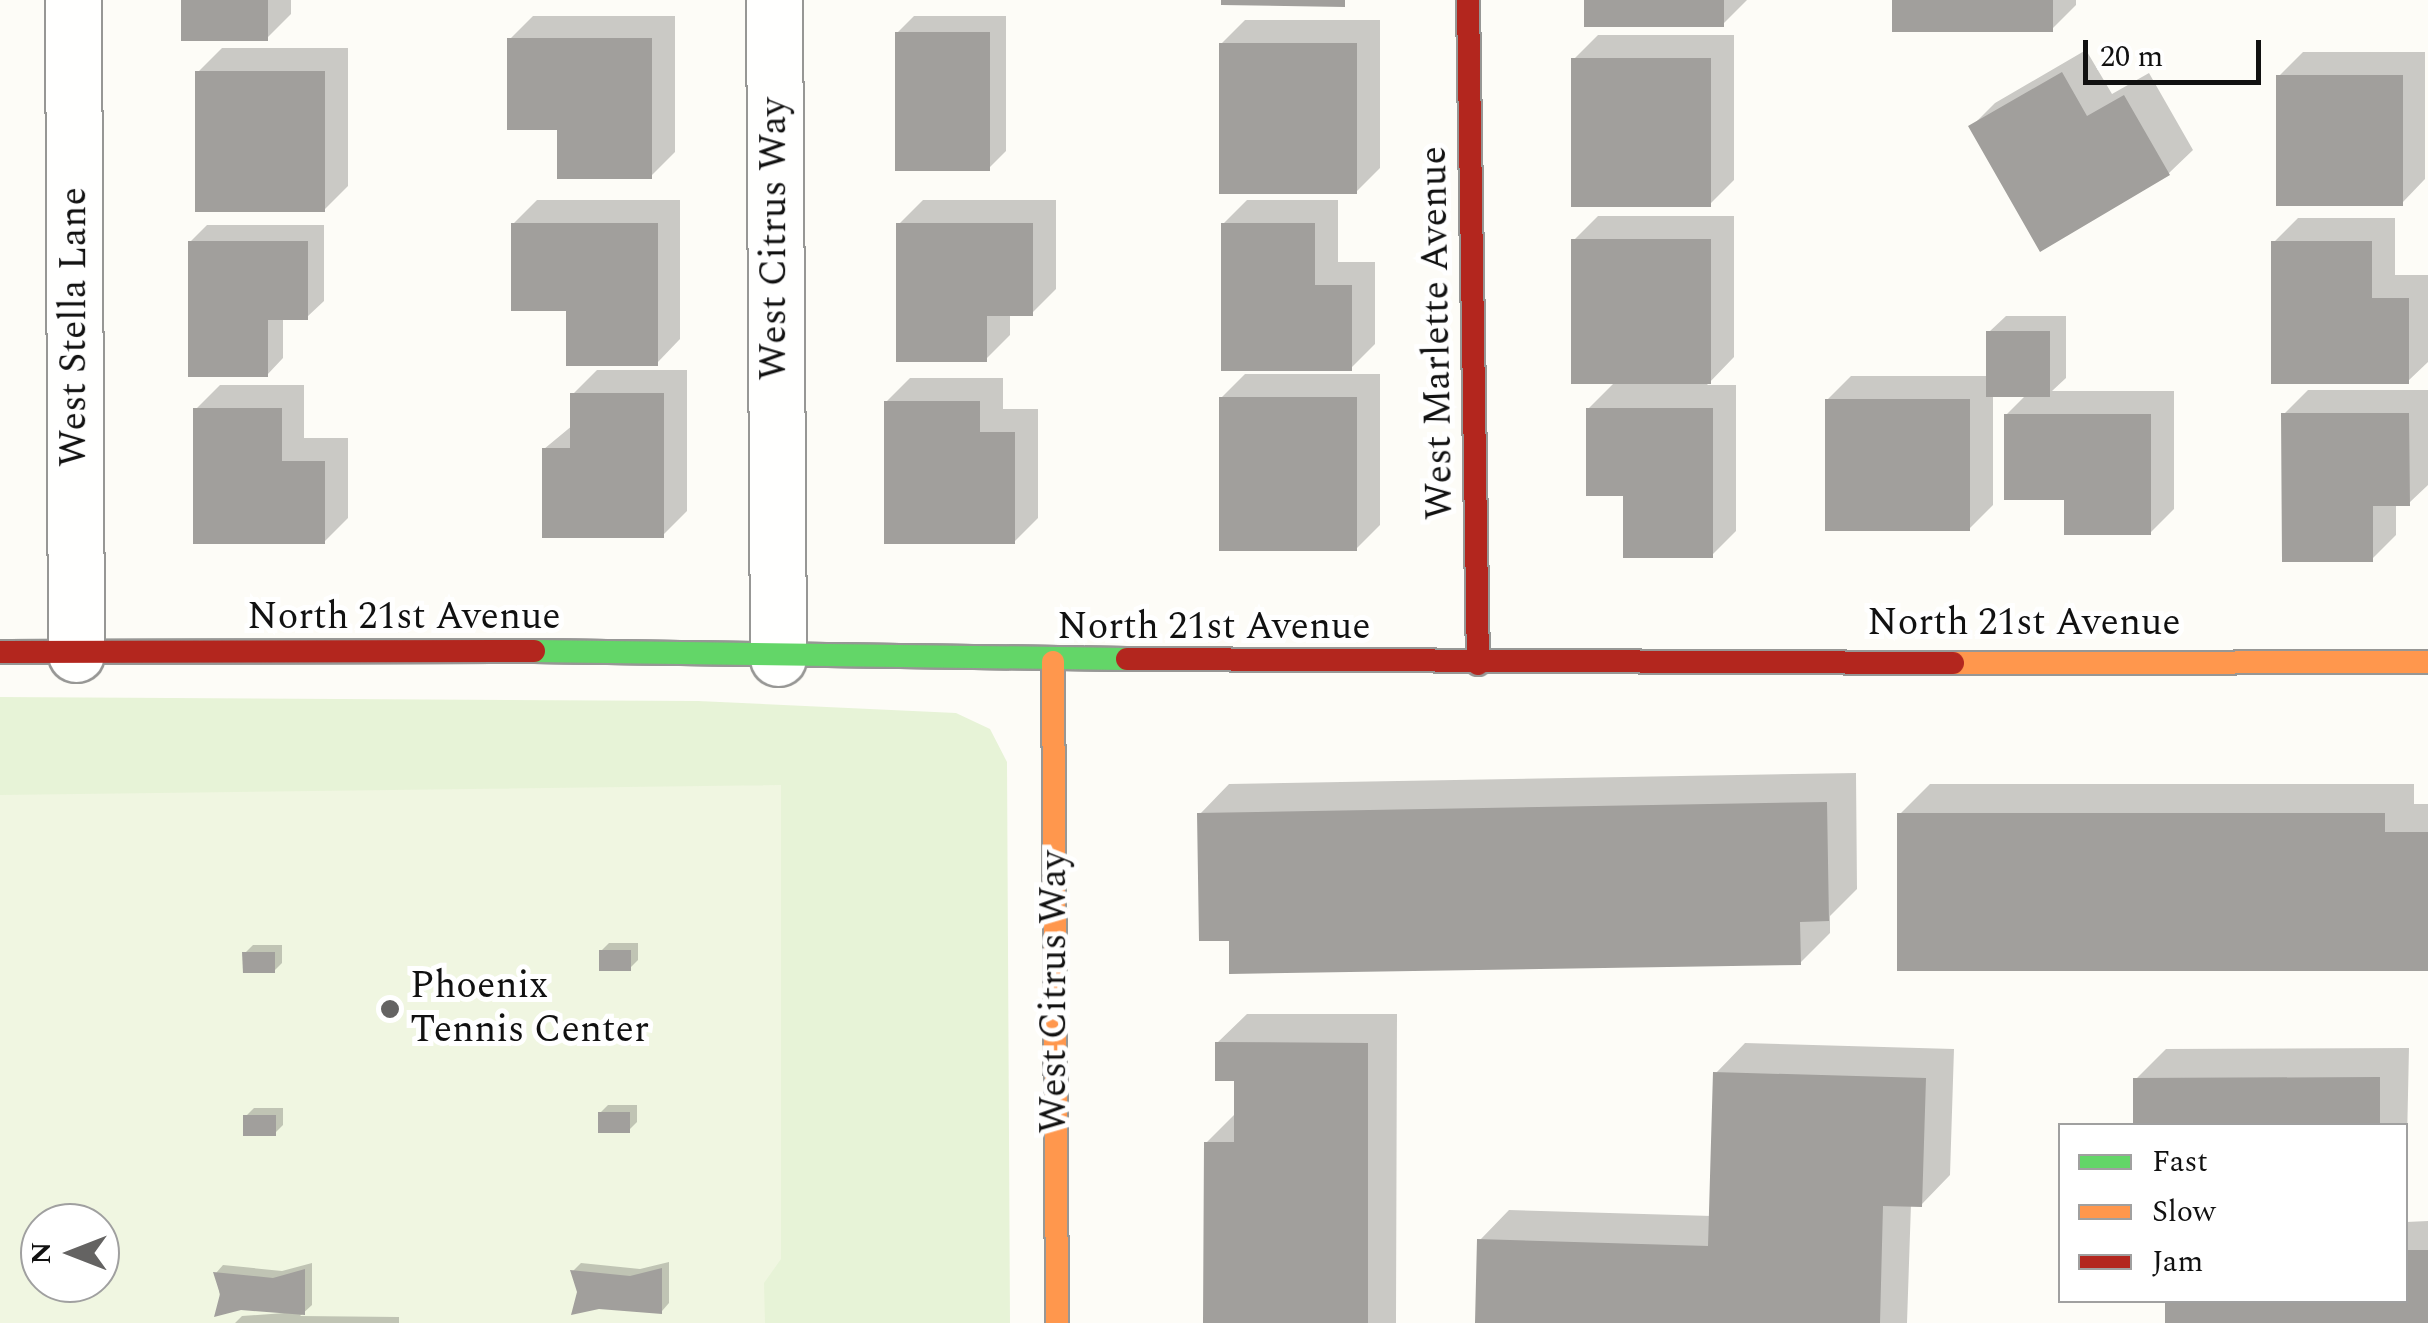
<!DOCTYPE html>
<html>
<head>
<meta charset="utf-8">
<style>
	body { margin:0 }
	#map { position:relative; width:2428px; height:1323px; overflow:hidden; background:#fdfcf7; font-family:Spectral,serif }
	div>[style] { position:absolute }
	.green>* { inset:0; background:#e7f3d7 }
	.pitch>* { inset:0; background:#f0f6e1 }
	.shadow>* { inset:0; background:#0003 }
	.building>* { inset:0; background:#a19f9c }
	.roads { filter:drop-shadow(2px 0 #979795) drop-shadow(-2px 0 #979795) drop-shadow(0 2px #979795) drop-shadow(0 -2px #979795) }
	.street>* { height:55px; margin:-27.5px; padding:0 27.5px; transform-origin:27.5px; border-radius:27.5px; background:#fffffe }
	.fast>* { height:22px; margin:-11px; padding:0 11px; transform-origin:11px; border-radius:11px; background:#63d668 }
	.slow>* { height:22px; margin:-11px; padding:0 11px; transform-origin:11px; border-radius:11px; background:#ff974d }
	.jam>* { height:22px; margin:-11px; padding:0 11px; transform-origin:11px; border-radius:11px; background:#b3261e }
	.dots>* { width:28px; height:28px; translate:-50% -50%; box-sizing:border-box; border:5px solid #fff; border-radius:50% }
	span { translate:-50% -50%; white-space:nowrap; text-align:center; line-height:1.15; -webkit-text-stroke:10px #fff; paint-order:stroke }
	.street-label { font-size:38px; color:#111 }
	.poi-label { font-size:38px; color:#111 }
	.left { translate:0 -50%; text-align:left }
	.legend { position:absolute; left:2058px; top:1123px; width:350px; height:180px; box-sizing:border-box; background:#fff; border:2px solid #a0a0a0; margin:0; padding:12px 18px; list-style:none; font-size:30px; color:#111 }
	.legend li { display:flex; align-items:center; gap:20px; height:50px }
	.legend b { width:50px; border:2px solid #a0a0a0 }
	.north { position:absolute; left:20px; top:1203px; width:100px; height:100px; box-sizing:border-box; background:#fff; border:2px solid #a0a0a0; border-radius:50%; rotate:270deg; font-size:28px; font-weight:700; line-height:40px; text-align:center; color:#111 }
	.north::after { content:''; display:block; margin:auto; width:35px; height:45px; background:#646362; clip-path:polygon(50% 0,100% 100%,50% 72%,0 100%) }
	.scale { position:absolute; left:2083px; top:40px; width:178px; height:45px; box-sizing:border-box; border:5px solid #111; border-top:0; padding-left:12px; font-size:30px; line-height:35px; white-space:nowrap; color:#111; -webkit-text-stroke:8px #fff; paint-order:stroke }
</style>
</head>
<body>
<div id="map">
	<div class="green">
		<div style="clip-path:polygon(evenodd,0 697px,698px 701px,956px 713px,990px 729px,1007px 762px,1010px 1323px,0 1323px,0 697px,40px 1223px,100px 1223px,100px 1283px,40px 1283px,40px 1223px)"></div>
	</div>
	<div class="pitch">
		<div style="clip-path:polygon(evenodd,781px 785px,781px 1259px,764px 1283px,765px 1323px,0 1323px,0 795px,781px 785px,40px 1223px,100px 1223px,100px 1283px,40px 1283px,40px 1223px)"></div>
	</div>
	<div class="shadow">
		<div style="clip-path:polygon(183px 0,291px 0,291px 14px,267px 38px)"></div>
		<div style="clip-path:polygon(1586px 0,1747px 0,1723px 24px)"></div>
		<div style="clip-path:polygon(1895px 0,2076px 0,2076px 5px,2052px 29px)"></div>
		<div style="clip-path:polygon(533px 16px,675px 16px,675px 152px,651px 176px,559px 128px,509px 40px)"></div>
		<div style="clip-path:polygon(914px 16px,1006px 16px,1006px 151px,989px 168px,897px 33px)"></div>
		<div style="clip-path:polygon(1245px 20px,1380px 20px,1380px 168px,1356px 192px,1221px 44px)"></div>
		<div style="clip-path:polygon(1598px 35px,1734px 35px,1734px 180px,1710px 204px,1574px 59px)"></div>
		<div style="clip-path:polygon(222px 48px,348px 48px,348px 186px,324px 210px,198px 72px)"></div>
		<div style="clip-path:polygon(2086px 50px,2112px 94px,2149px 73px,2193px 150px,2169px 173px,1971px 127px,1995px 103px)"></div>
		<div style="clip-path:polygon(2303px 52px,2425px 52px,2425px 179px,2402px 203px,2279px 76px)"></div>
		<div style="clip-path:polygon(537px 200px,680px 200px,680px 339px,657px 363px,568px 308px,513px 224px)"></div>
		<div style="clip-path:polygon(923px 200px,1056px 200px,1056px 289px,1032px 313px,1010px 313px,1010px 335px,986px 359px,899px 224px)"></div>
		<div style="clip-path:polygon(1247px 200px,1338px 200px,1338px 262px,1375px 262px,1375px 344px,1351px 368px,1223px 224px)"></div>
		<div style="clip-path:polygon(1598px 216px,1734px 216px,1734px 357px,1707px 385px,1736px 385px,1736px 531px,1712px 555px,1626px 494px,1588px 409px,1616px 381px,1574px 240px)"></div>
		<div style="clip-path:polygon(2298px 218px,2395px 218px,2395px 275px,2428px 275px,2428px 362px,2408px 381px,2274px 242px)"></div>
		<div style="clip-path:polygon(207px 225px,324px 225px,324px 301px,307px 317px,283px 317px,283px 358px,267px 375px,190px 242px)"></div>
		<div style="clip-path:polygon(2006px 316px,2066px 316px,2066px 378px,2052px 391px,2174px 391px,2174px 509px,2150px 533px,2066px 498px,2006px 415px,2027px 394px,1993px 394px,1993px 505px,1969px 529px,1827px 400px,1851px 376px,1989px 376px,1989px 332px)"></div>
		<div style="clip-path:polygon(597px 370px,687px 370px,687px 511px,663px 535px,544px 449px,573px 425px,573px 394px)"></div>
		<div style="clip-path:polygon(1245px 374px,1380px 374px,1380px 525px,1356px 549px,1221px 398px)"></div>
		<div style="clip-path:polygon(910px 378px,1003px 378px,1003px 409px,1038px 409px,1038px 518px,1014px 542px,886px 402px)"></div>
		<div style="clip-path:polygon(220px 385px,304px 385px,304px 438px,348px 438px,348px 518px,324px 542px,196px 409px)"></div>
		<div style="clip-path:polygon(2308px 390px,2428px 390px,2428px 485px,2409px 503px,2396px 503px,2396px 535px,2372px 559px,2284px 414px)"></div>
		<div style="clip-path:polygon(1856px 773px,1857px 889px,1830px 916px,1830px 933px,1800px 963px,1232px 938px,1200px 814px,1229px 784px)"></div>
		<div style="clip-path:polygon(1930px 784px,2414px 784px,2414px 804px,2428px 804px,2428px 968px,1900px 814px)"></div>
		<div style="clip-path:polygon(609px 943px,638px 943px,638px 960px,630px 968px,601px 951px)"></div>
		<div style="clip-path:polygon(253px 945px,282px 945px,282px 963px,274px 971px,245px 953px)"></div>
		<div style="clip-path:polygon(1247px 1014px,1397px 1014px,1396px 1323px,1206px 1323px,1206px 1143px,1237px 1112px,1237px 1078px,1217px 1043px)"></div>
		<div style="clip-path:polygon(1745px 1043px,1954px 1049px,1950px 1175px,1921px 1205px,1911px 1204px,1907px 1323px,1479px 1323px,1480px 1240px,1509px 1210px,1712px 1216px,1716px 1073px)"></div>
		<div style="clip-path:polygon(2409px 1048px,2406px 1189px,2406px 1126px,2136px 1126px,2136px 1079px,2166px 1049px)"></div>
		<div style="clip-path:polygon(608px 1105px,637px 1105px,637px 1122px,629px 1130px,600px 1113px)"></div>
		<div style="clip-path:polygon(254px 1108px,283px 1108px,283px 1125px,275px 1133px,246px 1116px)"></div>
		<div style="clip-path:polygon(2428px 1221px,2428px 1323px,2167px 1323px,2406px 1300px,2406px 1222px)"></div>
		<div style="clip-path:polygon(669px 1262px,669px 1303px,662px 1311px,580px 1300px,573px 1271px,581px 1263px,640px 1269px)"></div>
		<div style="clip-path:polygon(312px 1263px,312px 1305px,300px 1316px,399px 1317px,399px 1323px,235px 1323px,242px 1316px,298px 1312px,221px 1302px,216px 1273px,223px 1265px,282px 1271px)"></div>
	</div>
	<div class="building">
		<div style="clip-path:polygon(181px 0,268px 0,268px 41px,181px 41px)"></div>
		<div style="clip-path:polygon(1221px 0,1345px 0,1345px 7px,1221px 5px)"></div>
		<div style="clip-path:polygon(1584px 0,1724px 0,1724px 27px,1584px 27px)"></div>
		<div style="clip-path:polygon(1892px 0,2053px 0,2053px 32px,1892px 32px)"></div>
		<div style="clip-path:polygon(895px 32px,990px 32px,990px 171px,895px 171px)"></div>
		<div style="clip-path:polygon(507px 38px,652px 38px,652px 179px,557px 179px,557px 130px,507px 130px)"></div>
		<div style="clip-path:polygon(1219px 43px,1357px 43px,1357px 194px,1219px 194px)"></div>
		<div style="clip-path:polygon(1571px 58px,1711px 58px,1711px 207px,1571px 207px)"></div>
		<div style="clip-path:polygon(195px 71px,325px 71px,325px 212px,195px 212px)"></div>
		<div style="clip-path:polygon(2062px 72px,2087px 116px,2124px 95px,2170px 175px,2040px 252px,1968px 126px)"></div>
		<div style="clip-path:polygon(2276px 75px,2403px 75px,2403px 206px,2276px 206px)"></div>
		<div style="clip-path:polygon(511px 223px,658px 223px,658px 366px,566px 366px,566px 311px,511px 311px)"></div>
		<div style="clip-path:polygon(896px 223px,1033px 223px,1033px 316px,987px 316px,987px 362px,896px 362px)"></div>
		<div style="clip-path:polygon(1221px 223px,1315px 223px,1315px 285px,1352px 285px,1352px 371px,1221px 371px)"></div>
		<div style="clip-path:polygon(1571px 239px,1711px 239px,1711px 384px,1571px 384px)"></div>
		<div style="clip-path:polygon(188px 241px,308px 241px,308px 320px,268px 320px,268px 377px,188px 377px)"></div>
		<div style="clip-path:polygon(2271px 241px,2372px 241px,2372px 298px,2409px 298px,2409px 384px,2271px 384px)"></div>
		<div style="clip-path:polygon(1986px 331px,2050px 331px,2050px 397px,1986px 397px)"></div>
		<div style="clip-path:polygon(570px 393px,664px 393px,664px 538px,542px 538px,542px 448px,570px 448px)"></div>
		<div style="clip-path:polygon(1219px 397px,1357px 397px,1357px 551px,1219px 551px)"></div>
		<div style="clip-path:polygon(1825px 399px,1970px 399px,1970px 531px,1825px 531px)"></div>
		<div style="clip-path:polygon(884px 401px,980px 401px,980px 432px,1015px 432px,1015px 544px,884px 544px)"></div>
		<div style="clip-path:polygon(193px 408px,282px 408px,282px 461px,325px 461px,325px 544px,193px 544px)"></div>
		<div style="clip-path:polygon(1586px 408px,1713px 408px,1713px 558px,1623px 558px,1623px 496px,1586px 496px)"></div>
		<div style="clip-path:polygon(2281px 413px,2409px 413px,2410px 506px,2373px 506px,2373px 562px,2282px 562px)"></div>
		<div style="clip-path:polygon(2004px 414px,2151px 414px,2151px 535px,2064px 535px,2064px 500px,2004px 500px)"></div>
		<div style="clip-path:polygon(1827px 802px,1829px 921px,1800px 922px,1801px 965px,1229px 974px,1229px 941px,1199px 941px,1197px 813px)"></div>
		<div style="clip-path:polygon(1897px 813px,2385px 813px,2385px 832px,2428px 832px,2428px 971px,1897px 971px)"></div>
		<div style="clip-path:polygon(599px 950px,631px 950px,631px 971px,599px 971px)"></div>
		<div style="clip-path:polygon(242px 952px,275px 952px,275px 973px,243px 973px)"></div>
		<div style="clip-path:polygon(1215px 1042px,1368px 1043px,1368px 1323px,1203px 1323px,1204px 1142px,1234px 1142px,1234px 1081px,1215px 1081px)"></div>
		<div style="clip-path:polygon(1713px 1072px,1926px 1078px,1922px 1207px,1883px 1206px,1880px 1323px,1475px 1323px,1477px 1239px,1708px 1246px)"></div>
		<div style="clip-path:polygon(2380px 1077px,2380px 1126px,2133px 1126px,2133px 1078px)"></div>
		<div style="clip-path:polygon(598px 1112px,630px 1112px,630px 1133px,598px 1133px)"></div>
		<div style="clip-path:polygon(243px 1115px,276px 1115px,276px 1136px,243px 1136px)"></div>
		<div style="clip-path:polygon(2406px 1250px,2428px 1250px,2428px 1323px,2165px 1323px,2165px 1300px,2406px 1300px)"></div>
		<div style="clip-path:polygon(662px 1268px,662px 1314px,599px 1309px,571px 1315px,577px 1292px,570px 1270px,630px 1276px)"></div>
		<div style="clip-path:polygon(305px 1269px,305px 1315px,241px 1310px,214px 1317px,220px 1294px,213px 1272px,273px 1278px)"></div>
	</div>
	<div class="roads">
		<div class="street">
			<div style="left:73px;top:0;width:654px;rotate:89.74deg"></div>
			<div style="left:774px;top:0;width:658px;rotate:89.65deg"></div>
		</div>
		<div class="fast">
			<div style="left:534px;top:651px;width:593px;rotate:0.77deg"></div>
		</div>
		<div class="slow">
			<div style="left:1053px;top:662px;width:661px;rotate:89.65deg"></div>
			<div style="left:1953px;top:663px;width:475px;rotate:-0.1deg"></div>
		</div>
		<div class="jam">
			<div style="left:1468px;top:0;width:664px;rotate:89.14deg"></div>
			<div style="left:0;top:652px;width:534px;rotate:-0.11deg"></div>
			<div style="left:1127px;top:659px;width:826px;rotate:0.28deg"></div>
		</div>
	</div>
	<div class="dots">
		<div style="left:390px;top:1009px;background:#646362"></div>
	</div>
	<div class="street-label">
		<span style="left:775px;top:239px;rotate:-90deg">West Citrus Way</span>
		<span style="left:75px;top:327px;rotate:-90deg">West Stella Lane</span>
		<span style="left:1438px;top:333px;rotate:-91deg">West Marlette Avenue</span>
		<span style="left:404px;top:618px">North 21st Avenue</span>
		<span style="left:2024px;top:624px">North 21st Avenue</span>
		<span style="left:1214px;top:628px">North 21st Avenue</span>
		<span style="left:1055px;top:992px;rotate:-90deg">West Citrus Way</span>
	</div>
	<div class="poi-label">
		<span class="left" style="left:410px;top:1009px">Phoenix<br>Tennis Center</span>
	</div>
	<ul class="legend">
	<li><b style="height:12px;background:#63d668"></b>Fast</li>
	<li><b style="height:12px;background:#ff974d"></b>Slow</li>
	<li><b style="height:12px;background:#b3261e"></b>Jam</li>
	</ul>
	<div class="north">N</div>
	<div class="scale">20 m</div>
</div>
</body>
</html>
